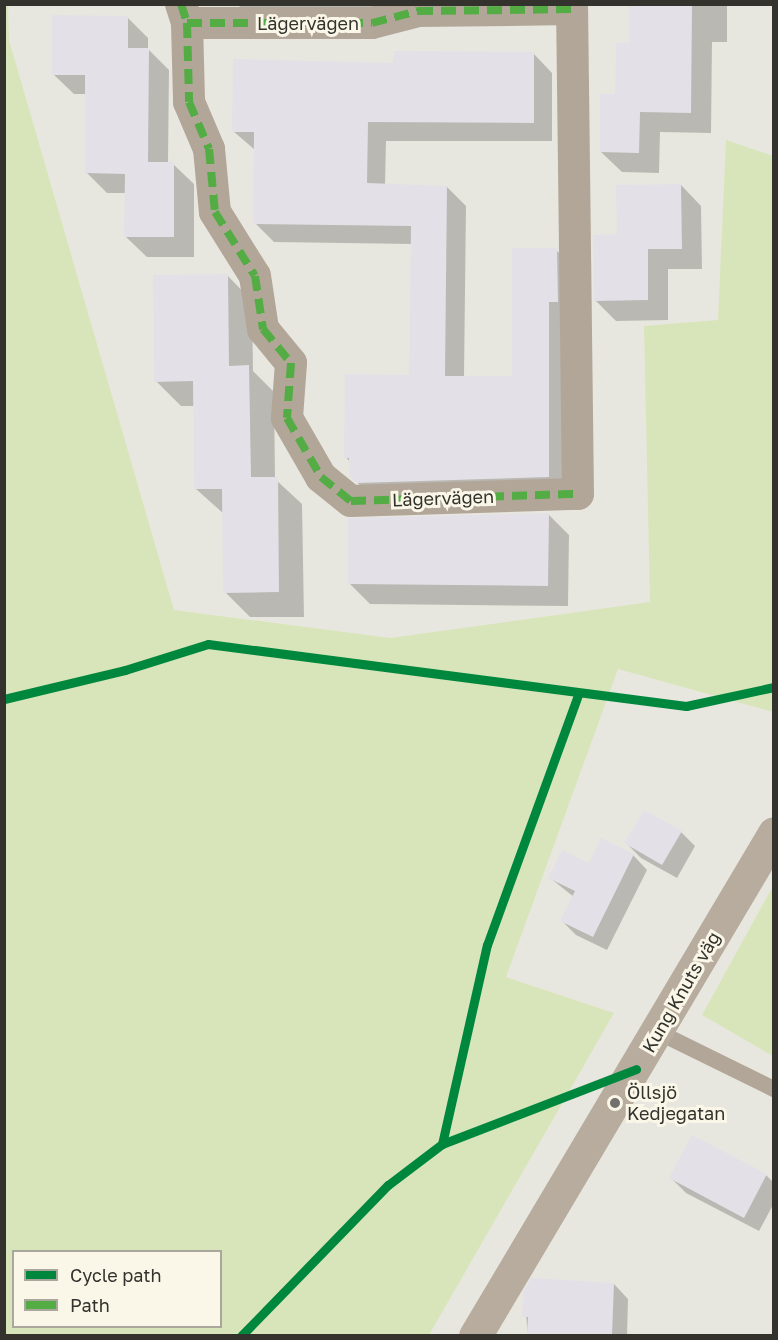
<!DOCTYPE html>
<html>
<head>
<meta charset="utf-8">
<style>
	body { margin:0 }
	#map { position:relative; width:778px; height:1340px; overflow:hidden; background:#e8e7df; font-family:"Golos Text",sans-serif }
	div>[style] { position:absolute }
	.green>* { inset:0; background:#d8e5ba }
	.shadow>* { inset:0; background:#0003 }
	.building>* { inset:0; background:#e4e0e7 }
	.lane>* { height:16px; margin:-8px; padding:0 8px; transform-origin:8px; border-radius:8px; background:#b2a699 }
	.street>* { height:32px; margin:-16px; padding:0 16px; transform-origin:16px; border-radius:16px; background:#b2a699 }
	.secondary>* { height:33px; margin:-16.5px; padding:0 16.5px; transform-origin:16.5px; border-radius:16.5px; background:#b7ac9e }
	.quiet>* { height:8px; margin-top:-4px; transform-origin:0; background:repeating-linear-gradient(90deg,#54ac44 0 15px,transparent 0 23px) }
	.cycleway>* { height:9px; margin:-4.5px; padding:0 4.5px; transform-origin:4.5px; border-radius:4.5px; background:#00873e }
	.dots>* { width:16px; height:16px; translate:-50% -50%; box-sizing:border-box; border:3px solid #faf7e8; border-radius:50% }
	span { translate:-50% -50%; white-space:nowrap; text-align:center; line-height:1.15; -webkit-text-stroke:6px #faf7e8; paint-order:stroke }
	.street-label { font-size:18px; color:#33322c }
	.poi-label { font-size:18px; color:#33322c }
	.left { translate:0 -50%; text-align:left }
	.frame { position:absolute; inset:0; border:6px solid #33322c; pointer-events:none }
	.legend { position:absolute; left:12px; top:1250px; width:210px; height:78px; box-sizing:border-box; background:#faf7e8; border:2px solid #aaa89d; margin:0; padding:8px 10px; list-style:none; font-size:18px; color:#33322c }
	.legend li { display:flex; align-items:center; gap:12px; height:30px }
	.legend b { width:30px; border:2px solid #aaa89d }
</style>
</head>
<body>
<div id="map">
	<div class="green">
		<div style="clip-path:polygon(evenodd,5px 4px,8px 5px,9px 40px,174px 610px,390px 638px,650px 602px,644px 326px,718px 320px,726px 140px,773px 156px,773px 712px,618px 669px,506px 977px,614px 1013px,429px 1335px,5px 1335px,5px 4px,14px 1252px,220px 1252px,220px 1326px,14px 1326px,14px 1252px)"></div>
		<div style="clip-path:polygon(773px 886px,773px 1056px,702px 1015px)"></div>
	</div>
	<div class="shadow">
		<div style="clip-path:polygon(237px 4px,508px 4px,250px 17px)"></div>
		<div style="clip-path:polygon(631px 4px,727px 4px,727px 42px,712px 42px,711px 133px,660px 132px,659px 173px,622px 172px,601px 152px,630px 44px)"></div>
		<div style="clip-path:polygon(127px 17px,148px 38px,148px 49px,169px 70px,168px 164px,173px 164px,194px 184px,194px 257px,147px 257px,126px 237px,126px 193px,107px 193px,86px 172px,87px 94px,74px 94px,53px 74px)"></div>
		<div style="clip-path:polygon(534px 54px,552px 73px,552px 141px,386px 141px,385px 185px,447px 187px,466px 206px,464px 377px,514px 378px,556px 250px,575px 268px,567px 495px,369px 495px,350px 475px,350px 462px,346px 457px,411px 377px,412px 244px,274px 242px,255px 223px,255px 150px,233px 131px,395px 65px)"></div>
		<div style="clip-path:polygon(681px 185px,701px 206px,702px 269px,668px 269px,668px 320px,616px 321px,595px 300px,618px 236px)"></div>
		<div style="clip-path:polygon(227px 275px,252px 301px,253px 371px,274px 392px,275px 479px,302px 504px,304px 617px,250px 617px,225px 592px,224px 514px,196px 489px,195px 406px,181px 406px,156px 381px)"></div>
		<div style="clip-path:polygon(548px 514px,569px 535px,568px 606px,370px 604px,349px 583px)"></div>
		<div style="clip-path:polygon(681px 832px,695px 846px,677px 878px,641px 858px,626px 843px)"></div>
		<div style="clip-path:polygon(633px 855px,647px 870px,607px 950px,576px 935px,562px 921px,574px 897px,550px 878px)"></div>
		<div style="clip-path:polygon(766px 1175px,774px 1183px,774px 1203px,759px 1231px,686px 1193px,671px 1178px)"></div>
		<div style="clip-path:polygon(614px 1284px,628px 1299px,627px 1336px,528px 1336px,524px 1293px)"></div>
	</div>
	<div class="building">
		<div style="clip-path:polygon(629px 4px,692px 4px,691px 113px,640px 112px,639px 153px,600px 152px,600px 94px,615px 94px,616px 43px,629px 43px)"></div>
		<div style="clip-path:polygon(52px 15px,128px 16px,128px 48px,149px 48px,148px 162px,174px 162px,174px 237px,124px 237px,125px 174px,85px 173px,85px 75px,52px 75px)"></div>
		<div style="clip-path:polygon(394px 51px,534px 52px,534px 123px,368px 122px,367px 183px,447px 186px,445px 376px,512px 376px,512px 248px,557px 248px,558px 302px,549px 302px,549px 477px,357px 483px,349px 476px,349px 458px,344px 458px,345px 374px,409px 375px,411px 226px,253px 224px,254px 132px,232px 132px,233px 59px,393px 63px)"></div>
		<div style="clip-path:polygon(681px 184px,682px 249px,648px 249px,648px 300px,594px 301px,593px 235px,617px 234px,616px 185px)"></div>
		<div style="clip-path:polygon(228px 274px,229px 366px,249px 365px,251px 477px,278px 477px,279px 592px,223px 593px,222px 489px,194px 489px,193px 381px,154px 382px,153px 275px)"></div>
		<div style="clip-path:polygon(549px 513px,548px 586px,348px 584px,348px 518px)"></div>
		<div style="clip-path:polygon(644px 810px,682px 831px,662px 865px,624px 843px)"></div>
		<div style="clip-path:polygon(601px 838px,634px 854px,593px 937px,560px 921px,575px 891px,548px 878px,562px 850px,589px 863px)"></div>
		<div style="clip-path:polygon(692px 1135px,767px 1174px,744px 1218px,669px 1178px)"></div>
		<div style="clip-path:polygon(531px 1278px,614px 1283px,612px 1335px,527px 1335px,528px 1317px,522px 1317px,523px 1292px)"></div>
	</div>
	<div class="lane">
		<div style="left:658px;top:1032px;width:129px;rotate:26.2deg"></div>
	</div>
	<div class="street">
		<div style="left:181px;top:4px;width:20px;rotate:72deg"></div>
		<div style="left:187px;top:23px;width:79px;rotate:88.5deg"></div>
		<div style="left:189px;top:102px;width:51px;rotate:66.9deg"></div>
		<div style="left:209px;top:149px;width:63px;rotate:84.6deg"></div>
		<div style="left:215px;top:212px;width:75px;rotate:58deg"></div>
		<div style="left:255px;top:276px;width:54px;rotate:81.4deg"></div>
		<div style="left:263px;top:329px;width:44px;rotate:50.5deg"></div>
		<div style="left:291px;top:363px;width:55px;rotate:94.2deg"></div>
		<div style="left:287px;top:418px;width:68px;rotate:60deg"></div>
		<div style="left:321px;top:477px;width:38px;rotate:39deg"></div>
		<div style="left:351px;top:501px;width:227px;rotate:-1.8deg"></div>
		<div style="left:578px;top:494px;width:490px;rotate:-90.7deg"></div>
		<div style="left:187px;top:23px;width:185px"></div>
		<div style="left:372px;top:23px;width:48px;rotate:-14.6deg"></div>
		<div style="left:418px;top:11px;width:154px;rotate:-0.7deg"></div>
	</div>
	<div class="secondary">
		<div style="left:475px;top:1336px;width:585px;rotate:-59.27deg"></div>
	</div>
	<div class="quiet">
		<div style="left:181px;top:4px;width:20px;rotate:72deg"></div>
		<div style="left:187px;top:23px;width:79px;rotate:88.5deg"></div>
		<div style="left:189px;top:102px;width:51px;rotate:66.9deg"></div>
		<div style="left:209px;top:149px;width:63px;rotate:84.6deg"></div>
		<div style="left:215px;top:212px;width:75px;rotate:58deg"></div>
		<div style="left:255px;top:276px;width:54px;rotate:81.4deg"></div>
		<div style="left:263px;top:329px;width:44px;rotate:50.5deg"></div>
		<div style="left:291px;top:363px;width:55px;rotate:94.2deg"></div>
		<div style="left:287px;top:418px;width:68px;rotate:60deg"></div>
		<div style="left:321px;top:477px;width:38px;rotate:39deg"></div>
		<div style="left:351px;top:501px;width:227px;rotate:-1.8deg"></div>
		<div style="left:187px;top:23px;width:185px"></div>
		<div style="left:372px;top:23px;width:48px;rotate:-14.6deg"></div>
		<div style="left:418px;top:11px;width:154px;rotate:-0.7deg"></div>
	</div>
	<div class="cycleway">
		<div style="left:4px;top:699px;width:124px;rotate:-13.5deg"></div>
		<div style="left:125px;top:670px;width:87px;rotate:-17.4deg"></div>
		<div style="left:208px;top:644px;width:482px;rotate:7.4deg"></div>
		<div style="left:686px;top:706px;width:90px;rotate:-12.2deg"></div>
		<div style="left:442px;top:1144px;width:204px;rotate:-77.3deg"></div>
		<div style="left:487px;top:945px;width:266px;rotate:-70deg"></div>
		<div style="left:241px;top:1336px;width:211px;rotate:-45.8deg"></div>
		<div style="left:388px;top:1185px;width:68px;rotate:-37.2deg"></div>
		<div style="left:442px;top:1144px;width:208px;rotate:-21.1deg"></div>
	</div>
	<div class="dots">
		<div style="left:615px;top:1103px;background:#72716b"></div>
	</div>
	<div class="street-label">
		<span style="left:308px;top:23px">Lägervägen</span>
		<span style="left:443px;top:498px;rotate:-2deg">Lägervägen</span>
		<span style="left:681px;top:992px;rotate:-60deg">Kung Knuts väg</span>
	</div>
	<div class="poi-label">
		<span class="left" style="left:627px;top:1103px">Öllsjö<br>Kedjegatan</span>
	</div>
	<div class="frame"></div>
	<ul class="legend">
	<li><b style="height:8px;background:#00873e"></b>Cycle path</li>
	<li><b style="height:8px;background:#54ac44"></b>Path</li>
	</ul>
</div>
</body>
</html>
